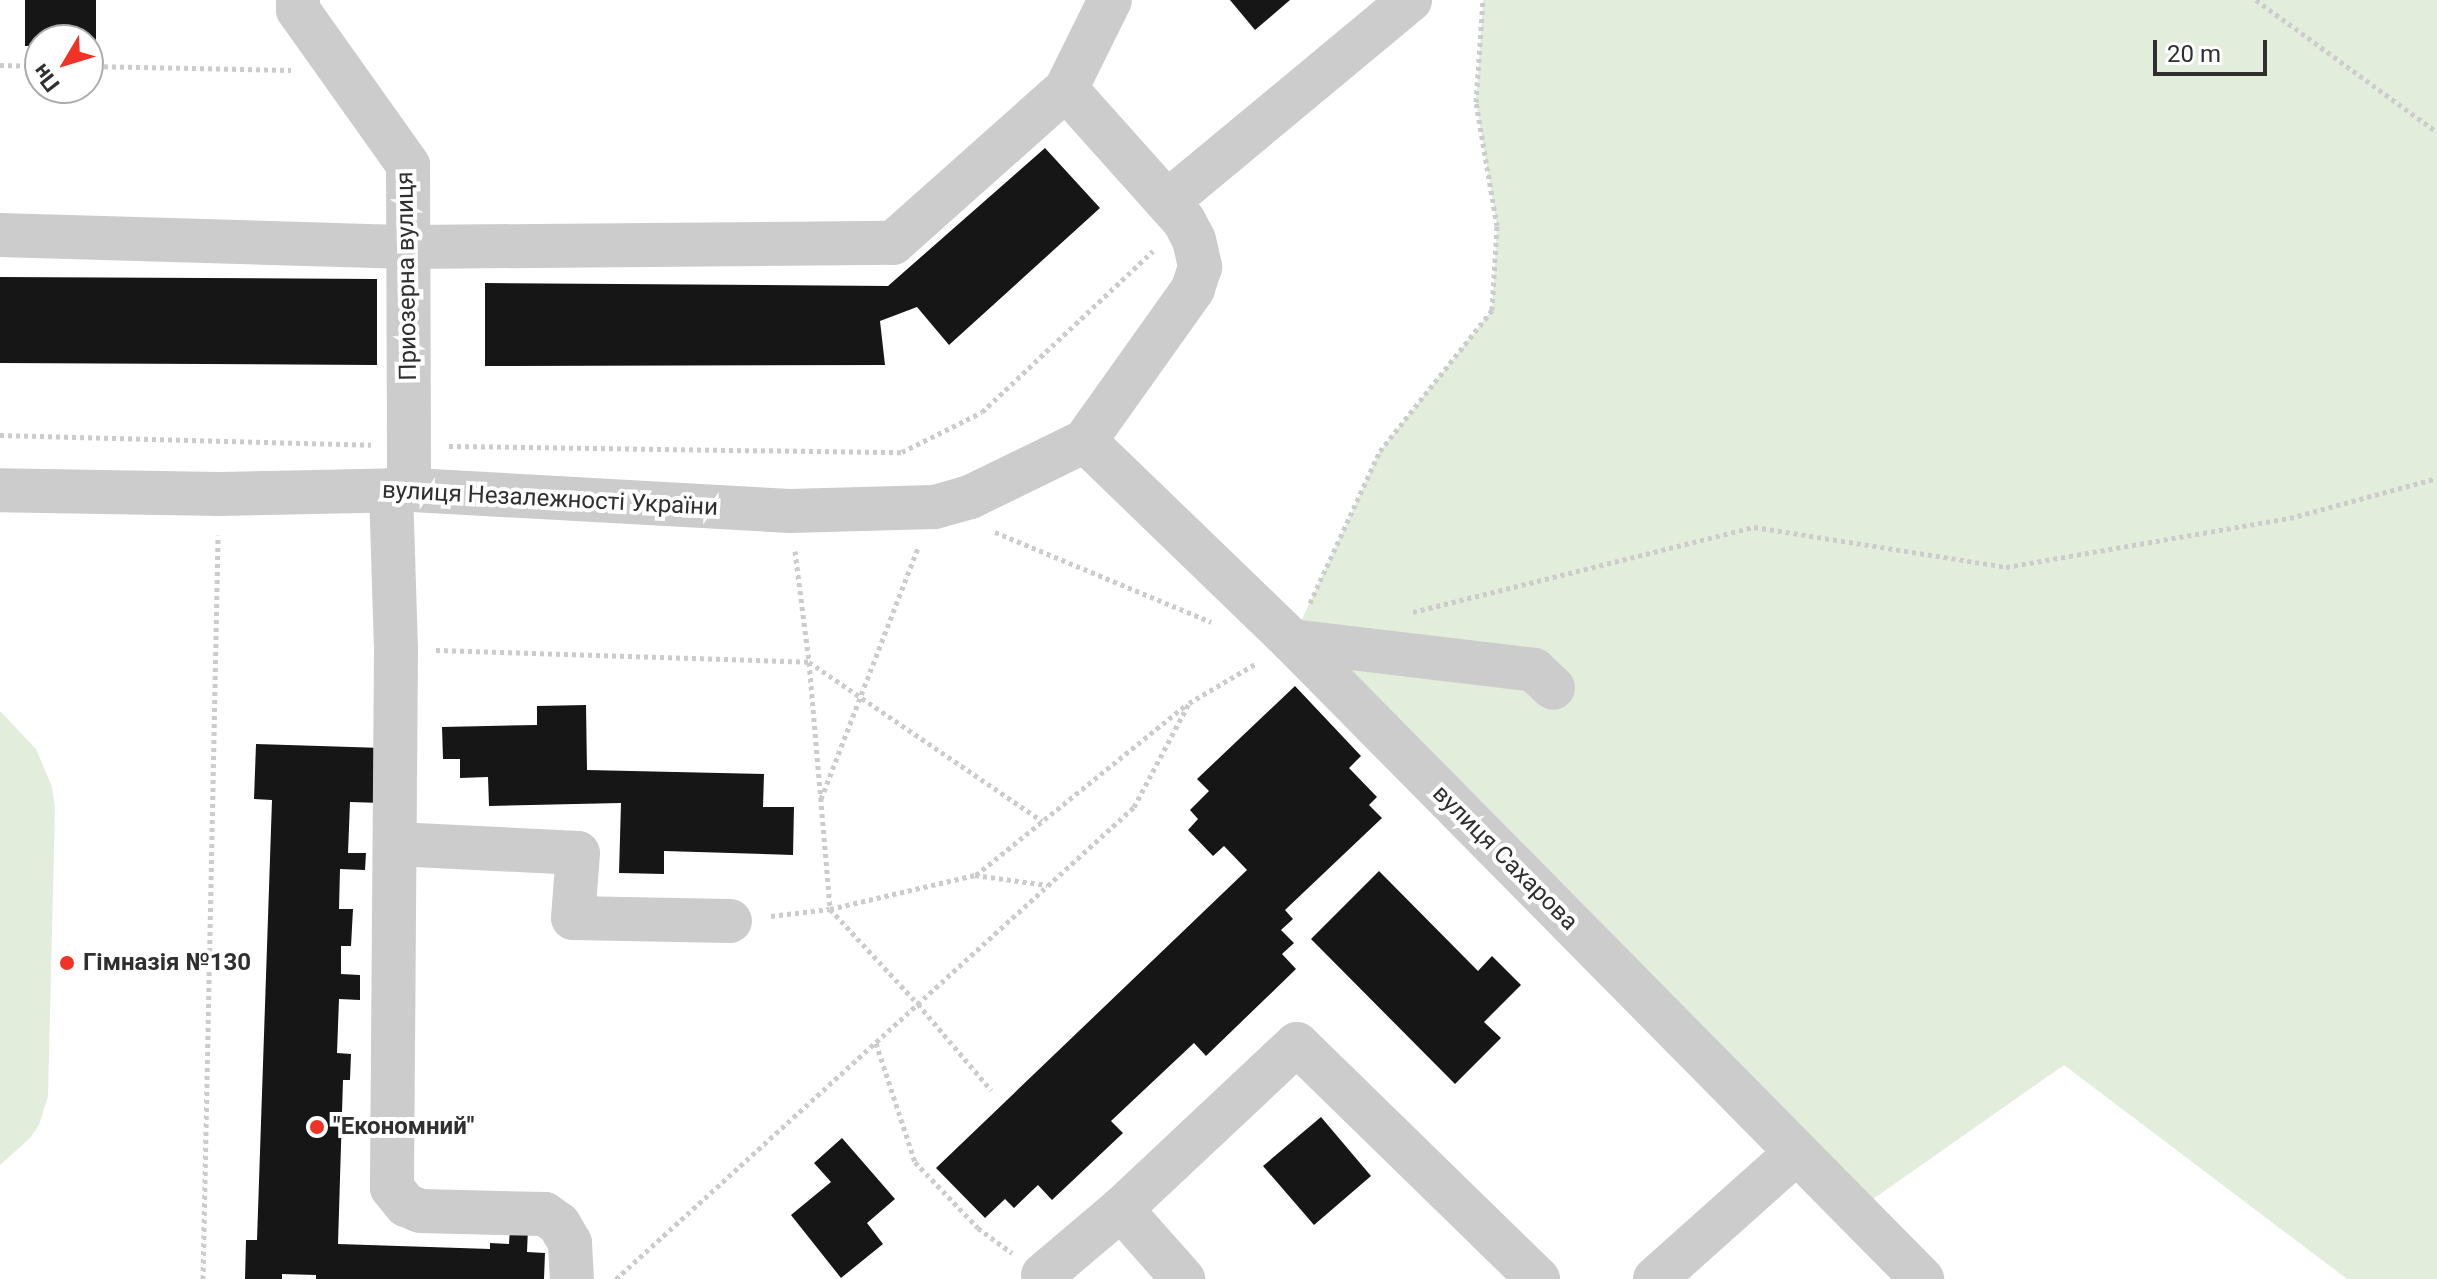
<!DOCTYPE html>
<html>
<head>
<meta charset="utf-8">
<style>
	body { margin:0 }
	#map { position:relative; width:2437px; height:1279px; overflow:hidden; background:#fff; font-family:Roboto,sans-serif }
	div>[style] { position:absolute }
	.green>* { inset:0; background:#e3eddc }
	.building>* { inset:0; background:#161616 }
	.path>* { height:5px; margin-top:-2.5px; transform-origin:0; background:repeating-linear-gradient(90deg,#ccc 0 4px,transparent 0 8px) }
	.minor>* { height:44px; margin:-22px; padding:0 22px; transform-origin:22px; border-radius:22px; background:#ccc }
	.dots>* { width:22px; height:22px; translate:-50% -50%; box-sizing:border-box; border:4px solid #fff; border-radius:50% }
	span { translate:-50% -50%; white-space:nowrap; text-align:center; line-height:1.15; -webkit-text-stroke:8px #fff; paint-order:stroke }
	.street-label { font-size:24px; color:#2f2f2f }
	.poi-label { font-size:24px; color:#2f2f2f; font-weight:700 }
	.left { translate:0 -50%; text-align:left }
	.north { position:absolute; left:24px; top:24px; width:80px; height:80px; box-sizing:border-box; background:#fff; border:2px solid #acacac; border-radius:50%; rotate:232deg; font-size:22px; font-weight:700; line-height:32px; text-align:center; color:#2f2f2f }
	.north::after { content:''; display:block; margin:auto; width:28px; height:36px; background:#f13227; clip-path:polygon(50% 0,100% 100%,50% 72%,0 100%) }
	.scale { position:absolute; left:2153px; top:40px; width:114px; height:36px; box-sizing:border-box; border:4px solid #2f2f2f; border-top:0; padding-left:10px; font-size:24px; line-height:28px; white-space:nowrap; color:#2f2f2f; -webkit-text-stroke:6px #fff; paint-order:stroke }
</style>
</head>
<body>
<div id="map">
	<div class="green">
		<div style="clip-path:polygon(1483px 0,2437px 0,2437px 1279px,2347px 1279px,2064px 1065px,1856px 1211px,1292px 641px,1380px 451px,1492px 310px,1497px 226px,1476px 102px)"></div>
		<div style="clip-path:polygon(0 711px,36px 749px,52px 787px,55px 808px,48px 1096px,39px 1125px,30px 1138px,0 1165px)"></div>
	</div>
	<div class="building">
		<div style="clip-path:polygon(25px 0,96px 0,96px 46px,88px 46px,88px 40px,40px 40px,40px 46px,25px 46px)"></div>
		<div style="clip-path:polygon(1230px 0,1290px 0,1255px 30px)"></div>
		<div style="clip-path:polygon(1045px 148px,1100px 208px,949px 345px,917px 307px,880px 321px,885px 365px,485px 366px,485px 283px,888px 286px)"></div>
		<div style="clip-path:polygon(0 277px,377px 279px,377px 365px,0 363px)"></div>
		<div style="clip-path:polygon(1295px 686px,1361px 756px,1349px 768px,1377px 797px,1369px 805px,1382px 818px,1285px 910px,1293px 919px,1281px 930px,1294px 943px,1282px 954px,1296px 969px,1206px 1056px,1194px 1043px,1111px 1121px,1123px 1133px,1052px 1200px,1038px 1185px,1014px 1208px,1005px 1199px,985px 1218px,936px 1168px,1247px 870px,1224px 846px,1213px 856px,1188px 830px,1198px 819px,1190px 810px,1209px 791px,1197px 779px)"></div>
		<div style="clip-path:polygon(586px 705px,587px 770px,764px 774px,763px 807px,794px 807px,793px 855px,664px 851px,664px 874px,619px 873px,621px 803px,489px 806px,488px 777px,460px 778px,460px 759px,443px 759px,442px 727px,537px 725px,537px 706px)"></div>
		<div style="clip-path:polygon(256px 744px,383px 748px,382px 803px,350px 802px,348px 853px,366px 853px,365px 870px,340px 869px,339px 909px,353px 909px,351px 946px,341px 946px,341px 974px,360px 975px,360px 1000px,339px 999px,337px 1053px,351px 1054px,350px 1080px,343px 1080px,338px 1244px,490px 1249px,490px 1243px,509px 1244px,510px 1227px,528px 1228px,527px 1252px,545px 1253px,544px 1279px,316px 1279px,316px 1275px,282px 1274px,282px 1279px,245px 1279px,246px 1240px,257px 1240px,272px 800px,254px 799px)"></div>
		<div style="clip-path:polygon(1379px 871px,1478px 971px,1492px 956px,1521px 985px,1484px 1022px,1501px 1038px,1455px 1084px,1311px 939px)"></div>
		<div style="clip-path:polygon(1321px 1117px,1371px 1176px,1314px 1225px,1263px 1166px)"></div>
		<div style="clip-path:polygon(842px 1138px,895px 1199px,867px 1223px,883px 1244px,841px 1278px,791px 1215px,831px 1182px,814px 1163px)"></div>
	</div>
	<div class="path">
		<div style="left:2256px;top:0;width:224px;rotate:36.1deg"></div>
		<div style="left:0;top:65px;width:40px;rotate:1.4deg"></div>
		<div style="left:88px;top:66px;width:203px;rotate:1.1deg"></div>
		<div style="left:0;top:435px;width:371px;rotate:1.5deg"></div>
		<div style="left:449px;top:446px;width:453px;rotate:0.8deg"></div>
		<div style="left:902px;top:452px;width:89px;rotate:-26.6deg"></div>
		<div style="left:982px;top:412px;width:235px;rotate:-43.3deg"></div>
		<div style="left:995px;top:532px;width:234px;rotate:22.6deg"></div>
		<div style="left:795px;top:551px;width:112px;rotate:82.8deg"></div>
		<div style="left:809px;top:662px;width:282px;rotate:34.3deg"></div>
		<div style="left:1310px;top:603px;width:167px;rotate:-65.3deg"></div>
		<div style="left:1380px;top:451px;width:180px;rotate:-51.5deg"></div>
		<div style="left:1492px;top:310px;width:84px;rotate:-86.6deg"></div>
		<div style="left:1497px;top:226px;width:126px;rotate:-99.6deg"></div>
		<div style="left:1476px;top:102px;width:102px;rotate:-86.1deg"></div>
		<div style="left:1413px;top:612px;width:351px;rotate:-14deg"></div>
		<div style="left:1754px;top:527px;width:255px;rotate:9deg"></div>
		<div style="left:2006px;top:567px;width:288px;rotate:-9.8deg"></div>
		<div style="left:2290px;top:518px;width:152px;rotate:-15.2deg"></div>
		<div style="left:436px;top:650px;width:373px;rotate:1.8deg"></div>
		<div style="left:809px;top:662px;width:248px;rotate:85.1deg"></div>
		<div style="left:830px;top:909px;width:149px;rotate:-13.2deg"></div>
		<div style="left:975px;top:875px;width:73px;rotate:7.9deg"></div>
		<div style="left:821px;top:799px;width:269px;rotate:-68.9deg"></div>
		<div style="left:976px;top:875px;width:270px;rotate:-39deg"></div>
		<div style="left:771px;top:916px;width:59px;rotate:-6.8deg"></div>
		<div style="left:830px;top:909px;width:129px;rotate:47.2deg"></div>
		<div style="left:918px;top:1004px;width:113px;rotate:49.7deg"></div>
		<div style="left:876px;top:1043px;width:125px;rotate:71.9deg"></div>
		<div style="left:915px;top:1162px;width:91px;rotate:46.3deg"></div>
		<div style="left:978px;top:1228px;width:42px;rotate:36.3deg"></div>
		<div style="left:203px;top:1279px;width:744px;rotate:-88.84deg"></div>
		<div style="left:616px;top:1279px;width:701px;rotate:-42.34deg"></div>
		<div style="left:1134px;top:807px;width:118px;rotate:-62.1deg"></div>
		<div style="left:1189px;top:703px;width:79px;rotate:-30.5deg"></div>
	</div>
	<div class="minor">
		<div style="left:298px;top:0;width:10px;rotate:90deg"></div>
		<div style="left:298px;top:10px;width:190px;rotate:54.6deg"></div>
		<div style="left:408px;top:165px;width:325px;rotate:89.8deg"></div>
		<div style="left:1066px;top:89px;width:99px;rotate:-63.7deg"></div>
		<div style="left:1167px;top:202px;width:316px;rotate:-39.7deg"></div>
		<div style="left:0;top:235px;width:409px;rotate:1.7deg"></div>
		<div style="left:409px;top:247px;width:484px;rotate:-0.5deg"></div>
		<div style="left:893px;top:243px;width:232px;rotate:-41.7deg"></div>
		<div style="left:1066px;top:89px;width:177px;rotate:48.2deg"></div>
		<div style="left:1184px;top:221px;width:21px;rotate:62deg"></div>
		<div style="left:1194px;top:240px;width:28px;rotate:77deg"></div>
		<div style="left:1200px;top:267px;width:23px;rotate:108deg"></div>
		<div style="left:1193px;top:289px;width:186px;rotate:125.4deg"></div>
		<div style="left:1085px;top:441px;width:128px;rotate:154deg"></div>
		<div style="left:970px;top:497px;width:37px;rotate:164deg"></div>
		<div style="left:934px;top:507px;width:144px;rotate:178.4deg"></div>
		<div style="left:790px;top:511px;width:382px;rotate:-176.8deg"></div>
		<div style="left:409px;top:490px;width:190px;rotate:178.8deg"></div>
		<div style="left:219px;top:494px;width:219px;rotate:-179deg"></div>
		<div style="left:1085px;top:441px;width:288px;rotate:44deg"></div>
		<div style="left:1292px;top:641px;width:897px;rotate:45.36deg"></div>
		<div style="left:391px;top:490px;width:159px;rotate:88.2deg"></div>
		<div style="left:396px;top:649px;width:539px;rotate:90.43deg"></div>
		<div style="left:392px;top:1188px;width:22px;rotate:51deg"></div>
		<div style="left:406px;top:1205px;width:15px;rotate:23deg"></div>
		<div style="left:420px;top:1211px;width:125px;rotate:1.4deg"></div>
		<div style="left:545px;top:1214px;width:17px;rotate:36deg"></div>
		<div style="left:559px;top:1224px;width:22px;rotate:60deg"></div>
		<div style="left:570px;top:1243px;width:36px;rotate:87deg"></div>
		<div style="left:1292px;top:641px;width:244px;rotate:6.8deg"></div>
		<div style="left:1534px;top:670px;width:26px;rotate:43deg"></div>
		<div style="left:395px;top:844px;width:183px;rotate:2.8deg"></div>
		<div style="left:578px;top:853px;width:65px;rotate:94.4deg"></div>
		<div style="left:573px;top:918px;width:157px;rotate:1.1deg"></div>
		<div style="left:1121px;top:1209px;width:94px;rotate:48.5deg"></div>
		<div style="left:1043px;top:1275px;width:102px;rotate:-40.2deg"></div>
		<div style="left:1121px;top:1209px;width:241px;rotate:-43.2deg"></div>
		<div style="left:1297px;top:1044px;width:337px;rotate:44.3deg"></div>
		<div style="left:1655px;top:1279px;width:189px;rotate:-41.8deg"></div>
	</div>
	<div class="dots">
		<div style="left:67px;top:963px;background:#f13227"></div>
		<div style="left:317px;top:1127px;background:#f13227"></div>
	</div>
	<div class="street-label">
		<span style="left:407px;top:276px;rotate:-91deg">Приозерна вулиця</span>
		<span style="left:550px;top:499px;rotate:3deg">вулиця Незалежності України</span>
		<span style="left:1505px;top:858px;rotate:45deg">вулиця Сахарова</span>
	</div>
	<div class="poi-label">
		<span class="left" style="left:83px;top:963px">Гімназія №130</span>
		<span class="left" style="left:333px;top:1127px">"Економний"</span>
	</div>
	<div class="north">Пн</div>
	<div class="scale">20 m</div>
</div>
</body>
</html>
